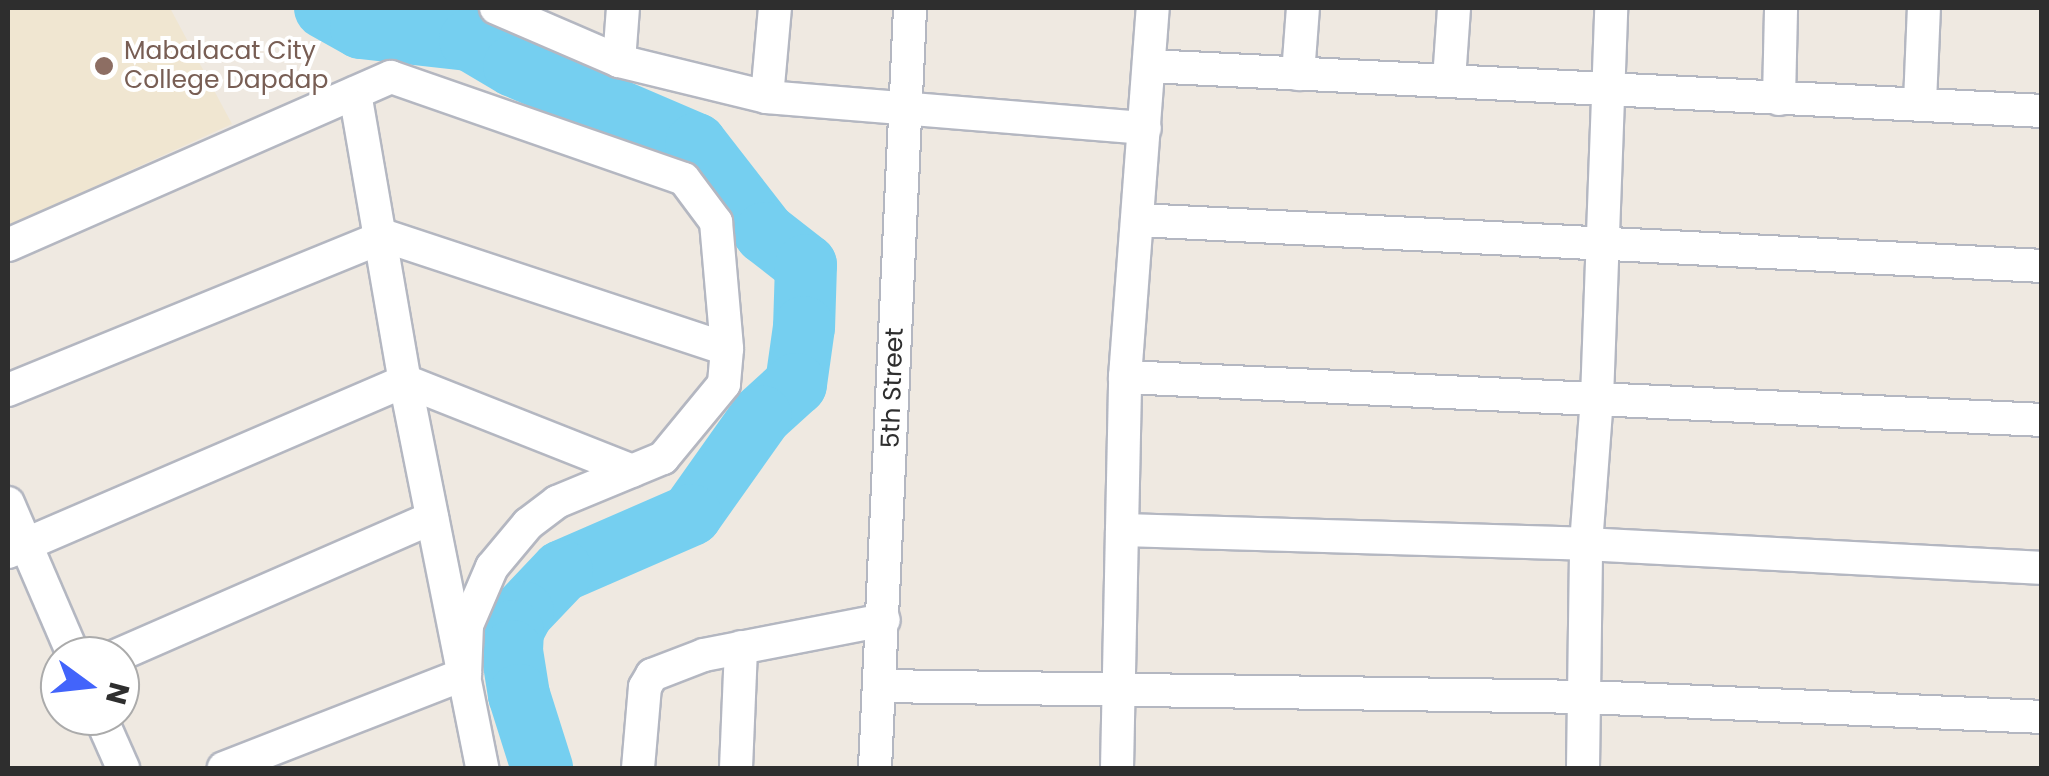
<!DOCTYPE html>
<html>
<head>
<meta charset="utf-8">
<style>
	body { margin:0 }
	#map { position:relative; width:2049px; height:776px; overflow:hidden; background:#efe9e1; font-family:Poppins,sans-serif }
	div>[style] { position:absolute }
	.education>* { inset:0; background:#f0e6d1 }
	.river>* { height:62px; margin:-31px; padding:0 31px; transform-origin:31px; border-radius:31px; background:#75cff0 }
	.roads { filter:drop-shadow(2px 0 #b4b7c1) drop-shadow(-2px 0 #b4b7c1) drop-shadow(0 2px #b4b7c1) drop-shadow(0 -2px #b4b7c1) }
	.minor>* { height:32px; margin:-16px; padding:0 16px; transform-origin:16px; border-radius:16px; background:#fff }
	.dots>* { width:28px; height:28px; translate:-50% -50%; box-sizing:border-box; border:5px solid #fff; border-radius:50% }
	span { translate:-50% -50%; white-space:nowrap; text-align:center; line-height:1.15; -webkit-text-stroke:8px #fff; paint-order:stroke }
	.education-label { font-size:25px; color:#785e54 }
	.left { translate:0 -50%; text-align:left }
	.street-label { font-size:25px; color:#2e2e2e }
	.frame { position:absolute; inset:0; border:10px solid #2e2e2e; pointer-events:none }
	.north { position:absolute; left:40px; top:636px; width:100px; height:100px; box-sizing:border-box; background:#fff; border:2px solid #ababab; border-radius:50%; rotate:105deg; font-size:28px; font-weight:700; line-height:40px; text-align:center; color:#2e2e2e }
	.north::after { content:''; display:block; margin:auto; width:35px; height:45px; background:#4264fb; clip-path:polygon(50% 0,100% 100%,50% 72%,0 100%) }
</style>
</head>
<body>
<div id="map">
	<div class="education">
		<div style="clip-path:polygon(8px 8px,170px 8px,232px 124px,8px 226px)"></div>
	</div>
	<div class="river">
		<div style="left:325px;top:8px;width:41px;rotate:29.1deg"></div>
		<div style="left:361px;top:28px;width:110px;rotate:6.3deg"></div>
		<div style="left:470px;top:40px;width:51px;rotate:30.6deg"></div>
		<div style="left:514px;top:66px;width:198px;rotate:23.2deg"></div>
		<div style="left:696px;top:144px;width:113px;rotate:52.2deg"></div>
		<div style="left:765px;top:233px;width:52px;rotate:38deg"></div>
		<div style="left:806px;top:265px;width:62px;rotate:91.8deg"></div>
		<div style="left:804px;top:327px;width:58px;rotate:98deg"></div>
		<div style="left:796px;top:384px;width:47px;rotate:137.6deg"></div>
		<div style="left:761px;top:416px;width:121px;rotate:125.3deg"></div>
		<div style="left:691px;top:515px;width:141px;rotate:156.5deg"></div>
		<div style="left:562px;top:571px;width:57px;rotate:133.6deg"></div>
		<div style="left:523px;top:612px;width:21px;rotate:118deg"></div>
		<div style="left:513px;top:631px;width:20px;rotate:93deg"></div>
		<div style="left:512px;top:651px;width:45px;rotate:81deg"></div>
		<div style="left:519px;top:695px;width:77px;rotate:72.5deg"></div>
	</div>
	<div class="roads">
		<div class="minor">
			<div style="left:496px;top:8px;width:134px;rotate:23.3deg"></div>
			<div style="left:619px;top:61px;width:152px;rotate:13.7deg"></div>
			<div style="left:767px;top:97px;width:379px;rotate:4.7deg"></div>
			<div style="left:619px;top:61px;width:53px;rotate:-85.7deg"></div>
			<div style="left:1149px;top:66px;width:894px;rotate:2.88deg"></div>
			<div style="left:1298px;top:74px;width:66px;rotate:-85.7deg"></div>
			<div style="left:1449px;top:80px;width:72px;rotate:-86deg"></div>
			<div style="left:355px;top:93px;width:292px;rotate:80.2deg"></div>
			<div style="left:405px;top:381px;width:395px;rotate:78.7deg"></div>
			<div style="left:767px;top:97px;width:89px;rotate:-84.9deg"></div>
			<div style="left:1779px;top:99px;width:91px;rotate:-88.7deg"></div>
			<div style="left:1920px;top:102px;width:94px;rotate:-87.6deg"></div>
			<div style="left:1138px;top:220px;width:905px;rotate:2.91deg"></div>
			<div style="left:8px;top:245px;width:418px;rotate:-23.7deg"></div>
			<div style="left:391px;top:77px;width:310px;rotate:19.2deg"></div>
			<div style="left:684px;top:179px;width:54px;rotate:53.3deg"></div>
			<div style="left:716px;top:222px;width:127px;rotate:85deg"></div>
			<div style="left:727px;top:349px;width:35px;rotate:95deg"></div>
			<div style="left:724px;top:384px;width:96px;rotate:129.5deg"></div>
			<div style="left:663px;top:458px;width:115px;rotate:157.5deg"></div>
			<div style="left:557px;top:502px;width:36px;rotate:143deg"></div>
			<div style="left:528px;top:524px;width:56px;rotate:129.9deg"></div>
			<div style="left:492px;top:567px;width:63px;rotate:113.3deg"></div>
			<div style="left:467px;top:625px;width:49px;rotate:92.3deg"></div>
			<div style="left:465px;top:674px;width:259px;rotate:158.7deg"></div>
			<div style="left:1125px;top:377px;width:918px;rotate:2.68deg"></div>
			<div style="left:8px;top:390px;width:407px;rotate:-22.2deg"></div>
			<div style="left:385px;top:236px;width:360px;rotate:18.3deg"></div>
			<div style="left:8px;top:503px;width:167px;rotate:66.7deg"></div>
			<div style="left:1122px;top:530px;width:464px;rotate:1.7deg"></div>
			<div style="left:1586px;top:544px;width:457px;rotate:3deg"></div>
			<div style="left:8px;top:552px;width:432px;rotate:-23.3deg"></div>
			<div style="left:405px;top:381px;width:244px;rotate:21.6deg"></div>
			<div style="left:116px;top:656px;width:345px;rotate:-23.6deg"></div>
			<div style="left:880px;top:686px;width:706px;rotate:0.89deg"></div>
			<div style="left:1586px;top:697px;width:456px;rotate:2.5deg"></div>
			<div style="left:100px;top:716px;width:57px;rotate:66.1deg"></div>
			<div style="left:638px;top:768px;width:81px;rotate:-85.1deg"></div>
			<div style="left:645px;top:687px;width:14px;rotate:-60deg"></div>
			<div style="left:652px;top:675px;width:56px;rotate:-21deg"></div>
			<div style="left:704px;top:655px;width:183px;rotate:-11deg"></div>
			<div style="left:736px;top:768px;width:121px;rotate:-87.6deg"></div>
			<div style="left:875px;top:768px;width:761px;rotate:-87.36deg"></div>
			<div style="left:1117px;top:768px;width:391px;rotate:-88.8deg"></div>
			<div style="left:1125px;top:377px;width:370px;rotate:-85.7deg"></div>
			<div style="left:1583px;top:768px;width:224px;rotate:-89.2deg"></div>
			<div style="left:1586px;top:544px;width:146px;rotate:-85.7deg"></div>
			<div style="left:1597px;top:398px;width:390px;rotate:-87.9deg"></div>
		</div>
	</div>
	<div class="dots">
		<div style="left:104px;top:66px;background:#8d6e63"></div>
	</div>
	<div class="education-label">
		<span class="left" style="left:124px;top:66px">Mabalacat City<br>College Dapdap</span>
	</div>
	<div class="street-label">
		<span style="left:893px;top:388px;rotate:-88deg">5th Street</span>
	</div>
	<div class="frame"></div>
	<div class="north">N</div>
</div>
</body>
</html>
